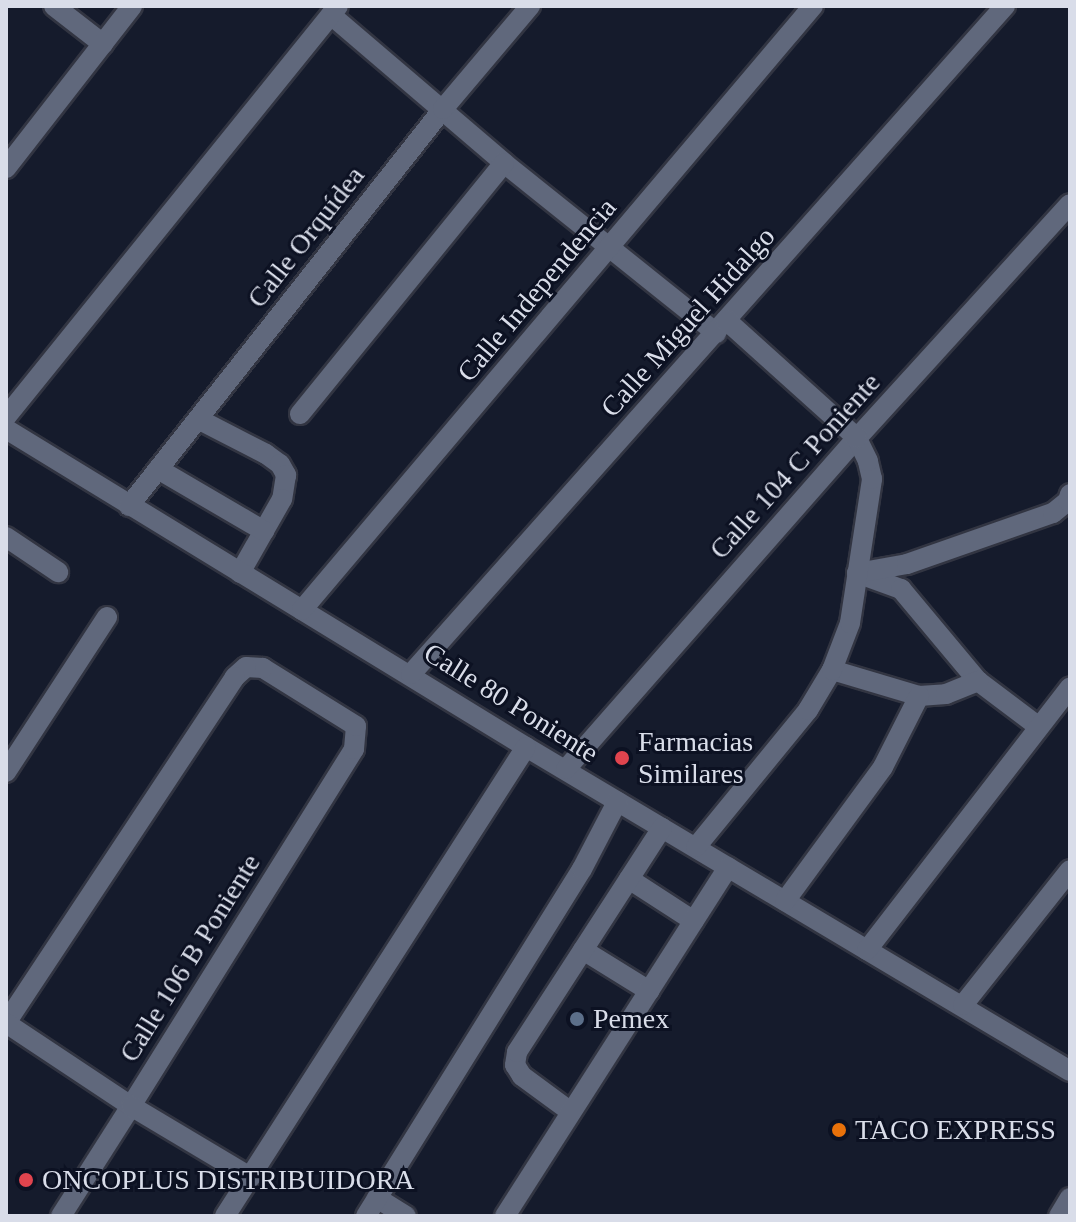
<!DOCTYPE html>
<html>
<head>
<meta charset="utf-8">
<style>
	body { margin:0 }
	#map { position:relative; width:1076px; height:1222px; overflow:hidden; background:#151b2c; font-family:Georgia,serif }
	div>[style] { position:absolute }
	.roads { filter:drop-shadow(2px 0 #323542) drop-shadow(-2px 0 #323542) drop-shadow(0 2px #323542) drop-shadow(0 -2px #323542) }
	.minor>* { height:20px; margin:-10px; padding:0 10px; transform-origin:10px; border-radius:10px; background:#60687c }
	.dots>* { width:22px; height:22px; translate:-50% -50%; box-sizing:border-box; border:4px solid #0c1122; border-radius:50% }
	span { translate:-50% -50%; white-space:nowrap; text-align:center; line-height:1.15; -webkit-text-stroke:6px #0c1122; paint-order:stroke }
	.street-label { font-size:28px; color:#d9dde9 }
	.poi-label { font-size:28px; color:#d9dde9 }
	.left { translate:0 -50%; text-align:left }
	.frame { position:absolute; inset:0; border:8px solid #d9dde9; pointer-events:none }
</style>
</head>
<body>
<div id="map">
	<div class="roads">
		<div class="minor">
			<div style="left:54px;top:6px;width:62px;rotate:37.8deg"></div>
			<div style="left:331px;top:15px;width:228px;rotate:40.5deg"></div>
			<div style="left:504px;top:163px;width:272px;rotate:38.7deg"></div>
			<div style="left:6px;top:168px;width:205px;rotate:-52.1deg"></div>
			<div style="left:300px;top:414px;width:323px;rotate:-50.9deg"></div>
			<div style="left:6px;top:417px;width:528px;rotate:-51.07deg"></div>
			<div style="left:198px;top:419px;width:76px;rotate:27.2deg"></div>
			<div style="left:266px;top:454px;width:17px;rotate:36deg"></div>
			<div style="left:280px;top:464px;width:13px;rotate:61deg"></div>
			<div style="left:286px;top:475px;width:24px;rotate:99deg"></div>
			<div style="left:282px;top:499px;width:85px;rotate:119.6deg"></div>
			<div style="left:6px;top:429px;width:610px;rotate:31.45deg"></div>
			<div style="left:526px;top:747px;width:633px;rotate:30.78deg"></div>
			<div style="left:158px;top:469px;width:123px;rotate:30.3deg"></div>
			<div style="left:129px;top:506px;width:506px;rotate:-51.66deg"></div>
			<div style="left:443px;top:109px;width:135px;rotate:-49.8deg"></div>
			<div style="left:6px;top:537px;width:63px;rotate:33.9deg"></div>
			<div style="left:857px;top:573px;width:47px;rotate:20deg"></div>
			<div style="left:901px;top:589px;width:120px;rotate:50.1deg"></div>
			<div style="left:978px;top:681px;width:76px;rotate:37deg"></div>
			<div style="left:857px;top:573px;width:51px;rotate:-10.2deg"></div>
			<div style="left:907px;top:564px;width:155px;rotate:-19.3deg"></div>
			<div style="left:1053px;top:513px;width:19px;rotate:-39deg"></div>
			<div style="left:1068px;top:501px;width:7px;rotate:-74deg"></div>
			<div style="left:302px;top:610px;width:791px;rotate:-49.77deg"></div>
			<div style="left:832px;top:670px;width:91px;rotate:16.6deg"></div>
			<div style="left:919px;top:696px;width:27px;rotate:-4deg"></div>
			<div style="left:946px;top:694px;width:35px;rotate:-22deg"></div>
			<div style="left:411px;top:674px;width:894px;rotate:-48.36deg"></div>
			<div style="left:566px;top:769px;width:441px;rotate:-48.7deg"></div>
			<div style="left:857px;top:438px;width:316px;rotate:-47.7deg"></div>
			<div style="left:6px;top:772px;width:185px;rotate:-56.9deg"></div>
			<div style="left:696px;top:847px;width:177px;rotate:-50.7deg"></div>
			<div style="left:808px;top:710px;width:47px;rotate:-59deg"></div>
			<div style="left:832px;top:670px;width:50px;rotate:-69deg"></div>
			<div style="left:850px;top:623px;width:146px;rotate:-81.3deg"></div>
			<div style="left:872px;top:479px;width:18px;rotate:-103deg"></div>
			<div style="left:868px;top:461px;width:25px;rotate:-116deg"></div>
			<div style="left:857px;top:438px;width:176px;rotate:-138deg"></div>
			<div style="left:629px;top:879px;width:77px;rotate:32.9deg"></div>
			<div style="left:785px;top:901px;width:166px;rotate:-53.8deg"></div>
			<div style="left:883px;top:767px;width:80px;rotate:-63.1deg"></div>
			<div style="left:583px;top:950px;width:78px;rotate:31.8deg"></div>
			<div style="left:867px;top:950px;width:332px;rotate:-52.3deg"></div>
			<div style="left:963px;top:1005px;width:172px;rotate:-51.6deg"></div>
			<div style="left:571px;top:1112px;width:61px;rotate:-143.7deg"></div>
			<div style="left:522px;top:1076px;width:13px;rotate:-122deg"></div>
			<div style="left:515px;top:1065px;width:13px;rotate:-81deg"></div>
			<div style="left:517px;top:1052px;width:267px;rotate:-57.1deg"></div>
			<div style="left:377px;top:1198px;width:34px;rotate:32deg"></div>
			<div style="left:61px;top:1216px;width:130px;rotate:-57.5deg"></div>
			<div style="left:131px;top:1106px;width:421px;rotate:-58deg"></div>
			<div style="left:354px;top:749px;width:23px;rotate:-85deg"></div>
			<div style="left:356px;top:726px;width:110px;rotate:-148.1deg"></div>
			<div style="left:263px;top:668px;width:17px;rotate:-177deg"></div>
			<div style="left:246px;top:667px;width:15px;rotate:138deg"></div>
			<div style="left:235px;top:677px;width:415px;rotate:123.5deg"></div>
			<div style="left:6px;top:1023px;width:150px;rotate:33.6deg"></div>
			<div style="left:131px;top:1106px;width:139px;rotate:30.8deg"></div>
			<div style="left:225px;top:1216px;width:557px;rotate:-57.31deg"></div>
			<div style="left:366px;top:1216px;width:409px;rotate:-58.1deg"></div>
			<div style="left:582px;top:869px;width:76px;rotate:-62.4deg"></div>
			<div style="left:505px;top:1216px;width:414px;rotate:-57.4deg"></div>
			<div style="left:1059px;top:1216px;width:21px;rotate:-59deg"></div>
		</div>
	</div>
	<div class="dots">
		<div style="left:622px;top:758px;background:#e0444e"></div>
		<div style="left:577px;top:1019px;background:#5c6f8a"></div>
		<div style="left:839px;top:1130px;background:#e8710a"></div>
		<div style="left:26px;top:1180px;background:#e0444e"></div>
	</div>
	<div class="street-label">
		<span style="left:306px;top:237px;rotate:-52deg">Calle Orquídea</span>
		<span style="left:537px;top:290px;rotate:-50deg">Calle Independencia</span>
		<span style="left:688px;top:322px;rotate:-48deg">Calle Miguel Hidalgo</span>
		<span style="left:795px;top:466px;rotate:-48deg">Calle 104 C Poniente</span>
		<span style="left:511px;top:703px;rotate:32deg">Calle 80 Poniente</span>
		<span style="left:190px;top:958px;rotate:-58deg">Calle 106 B Poniente</span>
	</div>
	<div class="poi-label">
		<span class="left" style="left:638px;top:758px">Farmacias<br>Similares</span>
		<span class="left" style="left:593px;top:1019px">Pemex</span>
		<span class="left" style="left:855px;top:1130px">TACO EXPRESS</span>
		<span class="left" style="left:42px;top:1180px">ONCOPLUS DISTRIBUIDORA</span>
	</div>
	<div class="frame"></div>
</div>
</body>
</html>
